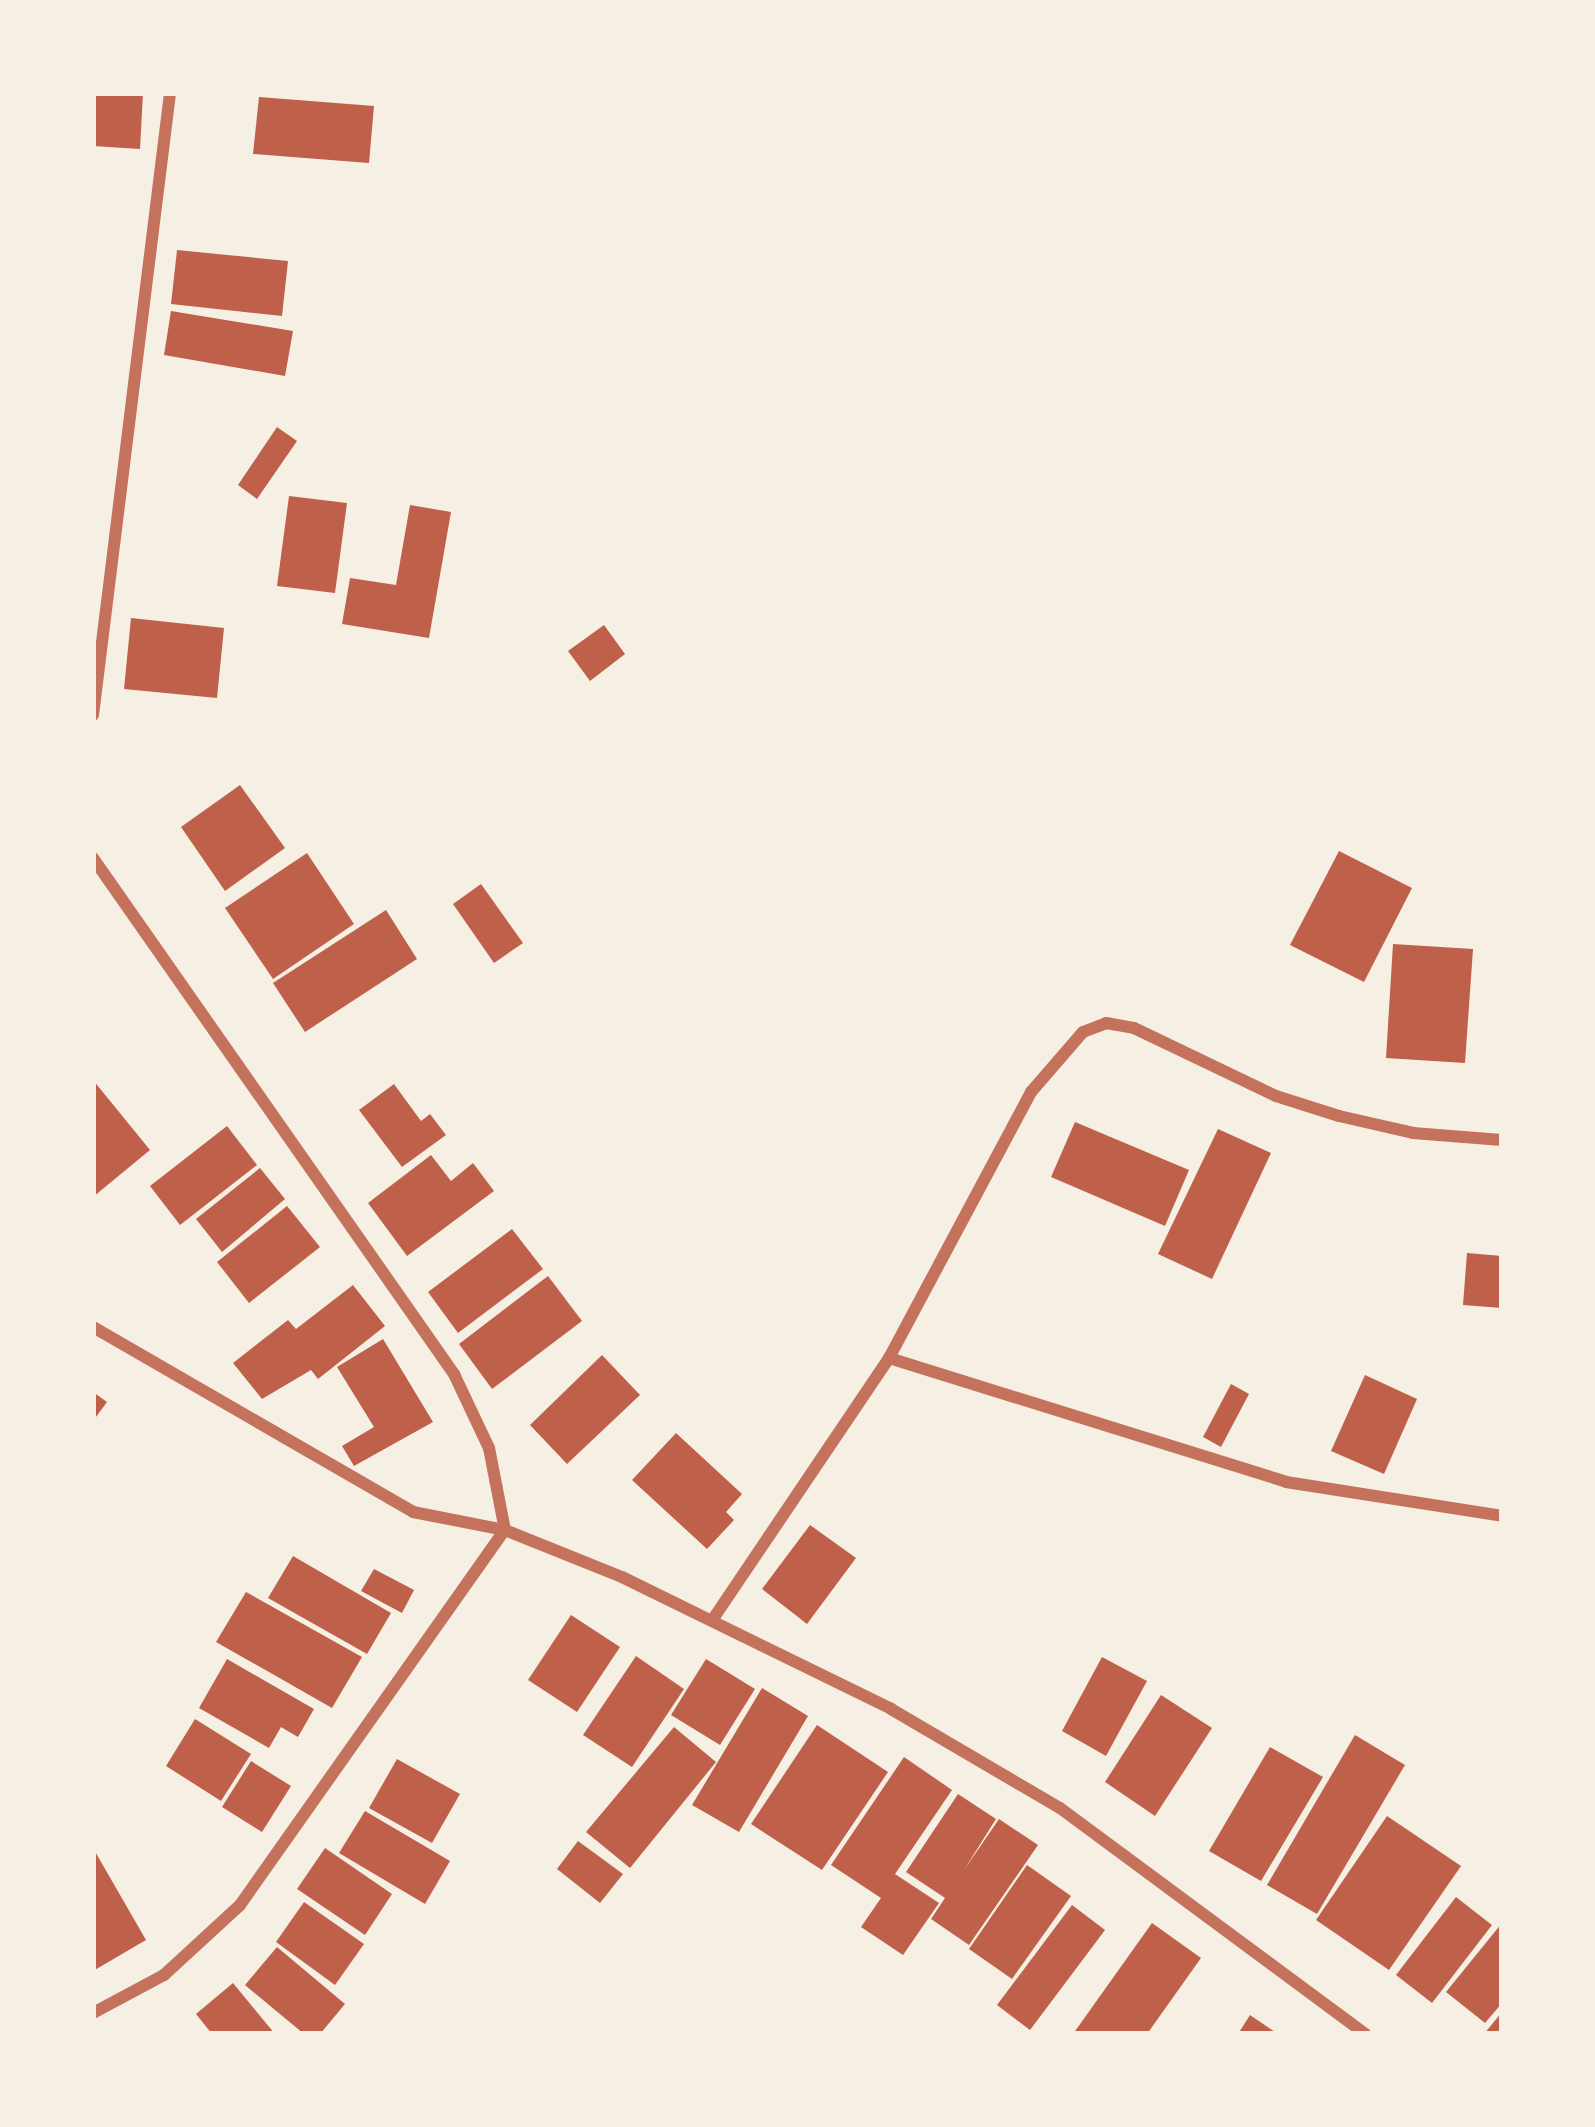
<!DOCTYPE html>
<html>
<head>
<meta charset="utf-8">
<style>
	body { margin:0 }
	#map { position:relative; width:1595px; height:2127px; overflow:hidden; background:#f6efe4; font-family:"Fira Sans Condensed",sans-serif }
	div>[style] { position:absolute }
	.building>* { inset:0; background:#bf614a }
	.minor>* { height:12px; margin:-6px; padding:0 6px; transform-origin:6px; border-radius:6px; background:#c5725c }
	span { translate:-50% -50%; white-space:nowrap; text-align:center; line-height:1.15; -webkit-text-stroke:12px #f6efe4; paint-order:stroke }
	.frame { position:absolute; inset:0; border:96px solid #f6efe4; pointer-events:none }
</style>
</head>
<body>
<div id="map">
	<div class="building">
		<div style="clip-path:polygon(93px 93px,143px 93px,140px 149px,93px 146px)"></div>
		<div style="clip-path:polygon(259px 97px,374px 106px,369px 163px,253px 154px)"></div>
		<div style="clip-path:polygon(177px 250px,288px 261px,282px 316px,171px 304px)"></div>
		<div style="clip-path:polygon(171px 311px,293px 331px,285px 376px,164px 355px)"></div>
		<div style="clip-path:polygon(277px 427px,297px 441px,257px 499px,238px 485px)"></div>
		<div style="clip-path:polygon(289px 496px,347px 503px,335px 593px,277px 586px)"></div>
		<div style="clip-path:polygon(410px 505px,451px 512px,429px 638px,342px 624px,350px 578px,396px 585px)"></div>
		<div style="clip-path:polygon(131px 618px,224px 628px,217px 698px,124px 689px)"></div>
		<div style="clip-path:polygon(604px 625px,625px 654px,590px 681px,568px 651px)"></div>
		<div style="clip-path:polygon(240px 785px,285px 848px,225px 891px,181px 827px)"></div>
		<div style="clip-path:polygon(1339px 851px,1412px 888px,1364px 982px,1290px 945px)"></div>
		<div style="clip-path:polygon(307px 853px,354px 924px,273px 979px,225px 908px)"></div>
		<div style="clip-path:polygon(481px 884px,523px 943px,494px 963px,453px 904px)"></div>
		<div style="clip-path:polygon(386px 910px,417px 959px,305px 1032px,273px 983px)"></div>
		<div style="clip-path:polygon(1393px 944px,1473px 949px,1465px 1063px,1386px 1058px)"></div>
		<div style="clip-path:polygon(93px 1080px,150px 1150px,93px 1197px)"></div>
		<div style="clip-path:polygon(394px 1084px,421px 1121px,430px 1114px,446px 1135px,402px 1167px,359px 1110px)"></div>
		<div style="clip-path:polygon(1075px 1122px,1189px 1170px,1165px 1226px,1051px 1177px)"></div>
		<div style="clip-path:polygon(227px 1126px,257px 1165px,180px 1225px,150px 1186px)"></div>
		<div style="clip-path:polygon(1218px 1129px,1271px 1153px,1212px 1279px,1158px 1254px)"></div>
		<div style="clip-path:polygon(431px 1155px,451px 1181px,473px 1163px,494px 1191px,407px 1256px,368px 1203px)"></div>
		<div style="clip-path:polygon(260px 1168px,285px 1199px,222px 1252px,196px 1219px)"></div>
		<div style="clip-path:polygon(287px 1206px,320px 1247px,249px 1303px,217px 1262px)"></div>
		<div style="clip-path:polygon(512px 1229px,543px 1269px,458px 1333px,428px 1292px)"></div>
		<div style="clip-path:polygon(1467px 1253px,1502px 1256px,1502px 1308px,1463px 1305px)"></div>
		<div style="clip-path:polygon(548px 1276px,582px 1321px,492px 1389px,459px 1344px)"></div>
		<div style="clip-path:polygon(353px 1285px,385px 1326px,318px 1379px,311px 1370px,262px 1399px,233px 1363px,288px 1320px,296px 1329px)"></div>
		<div style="clip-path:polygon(383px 1339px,433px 1422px,354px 1466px,342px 1446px,374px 1427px,337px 1367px)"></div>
		<div style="clip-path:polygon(602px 1355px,640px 1395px,567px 1464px,530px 1425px)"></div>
		<div style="clip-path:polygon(1365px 1375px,1417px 1399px,1384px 1474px,1331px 1451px)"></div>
		<div style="clip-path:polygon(1231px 1384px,1249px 1394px,1221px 1447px,1203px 1437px)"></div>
		<div style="clip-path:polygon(93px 1392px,107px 1402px,93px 1421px)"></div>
		<div style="clip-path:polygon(676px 1433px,742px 1494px,726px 1512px,734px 1520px,707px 1549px,632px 1480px)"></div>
		<div style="clip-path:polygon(810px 1525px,856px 1558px,807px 1624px,762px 1589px)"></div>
		<div style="clip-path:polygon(293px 1556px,391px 1613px,367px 1654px,268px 1598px)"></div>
		<div style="clip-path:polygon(374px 1569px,414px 1590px,402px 1613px,361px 1591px)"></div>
		<div style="clip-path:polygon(246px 1592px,362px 1657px,332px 1708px,216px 1642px)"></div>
		<div style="clip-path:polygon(571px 1615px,620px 1647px,577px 1712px,528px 1680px)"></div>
		<div style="clip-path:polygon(636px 1656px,684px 1689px,632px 1767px,583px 1735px)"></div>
		<div style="clip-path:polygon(1102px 1657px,1147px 1681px,1106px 1756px,1062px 1731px)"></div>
		<div style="clip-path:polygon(227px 1659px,314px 1709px,298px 1737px,281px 1727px,269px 1748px,199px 1708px)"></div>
		<div style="clip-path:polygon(706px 1659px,755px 1689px,720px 1745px,671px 1715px)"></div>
		<div style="clip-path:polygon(762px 1688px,808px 1716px,739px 1832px,692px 1805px)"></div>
		<div style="clip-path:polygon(1161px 1695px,1212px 1728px,1155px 1816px,1105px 1782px)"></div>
		<div style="clip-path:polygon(195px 1719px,251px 1754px,221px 1801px,166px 1766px)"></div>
		<div style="clip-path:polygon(817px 1725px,888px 1772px,822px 1870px,751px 1824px)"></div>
		<div style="clip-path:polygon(674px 1727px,716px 1762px,630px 1868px,586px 1832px)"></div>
		<div style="clip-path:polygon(1355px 1735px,1405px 1765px,1317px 1914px,1267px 1885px)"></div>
		<div style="clip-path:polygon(1270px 1747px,1323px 1777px,1261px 1881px,1209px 1851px)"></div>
		<div style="clip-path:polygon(904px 1757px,952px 1790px,895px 1874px,939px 1903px,903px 1955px,861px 1927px,881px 1898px,831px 1865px)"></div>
		<div style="clip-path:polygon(397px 1759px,460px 1794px,432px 1843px,369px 1808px)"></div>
		<div style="clip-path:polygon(251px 1761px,291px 1786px,262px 1832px,222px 1807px)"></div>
		<div style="clip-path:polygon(958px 1794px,996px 1819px,964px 1870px,999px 1819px,1038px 1845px,969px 1945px,931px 1919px,945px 1898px,906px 1872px)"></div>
		<div style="clip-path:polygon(365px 1811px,450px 1861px,425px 1904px,339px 1853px)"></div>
		<div style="clip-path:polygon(1387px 1816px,1461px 1866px,1389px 1970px,1316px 1920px)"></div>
		<div style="clip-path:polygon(578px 1841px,623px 1874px,600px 1903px,557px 1869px)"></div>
		<div style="clip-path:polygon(93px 1848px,146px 1940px,93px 1971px)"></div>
		<div style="clip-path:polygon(325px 1848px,392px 1894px,365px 1935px,297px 1889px)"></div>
		<div style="clip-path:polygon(1027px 1865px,1071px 1896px,1012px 1979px,969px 1949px)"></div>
		<div style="clip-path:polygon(1456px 1897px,1492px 1925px,1432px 2003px,1396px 1975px)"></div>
		<div style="clip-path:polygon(304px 1902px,364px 1944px,335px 1985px,276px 1942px)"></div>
		<div style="clip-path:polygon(1072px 1905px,1105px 1930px,1030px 2030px,997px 2005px)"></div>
		<div style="clip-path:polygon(1152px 1923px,1201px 1958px,1147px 2034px,1073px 2034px)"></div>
		<div style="clip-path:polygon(1502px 1923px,1502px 2003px,1485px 2023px,1446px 1992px)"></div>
		<div style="clip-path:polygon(277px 1947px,345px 2004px,320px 2034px,304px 2034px,245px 1985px)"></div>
		<div style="clip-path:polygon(233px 1983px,275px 2034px,212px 2034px,196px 2014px)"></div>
		<div style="clip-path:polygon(1502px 2012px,1502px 2034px,1484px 2034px)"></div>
		<div style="clip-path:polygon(1250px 2015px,1278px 2034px,1238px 2034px)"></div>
	</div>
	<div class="minor">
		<div style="left:93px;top:715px;width:627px;rotate:-82.94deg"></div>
		<div style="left:93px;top:858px;width:630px;rotate:55.02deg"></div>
		<div style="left:454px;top:1374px;width:82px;rotate:64.7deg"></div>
		<div style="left:489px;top:1448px;width:84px;rotate:79deg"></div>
		<div style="left:93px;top:1327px;width:370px;rotate:30deg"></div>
		<div style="left:413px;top:1512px;width:94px;rotate:11.1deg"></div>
		<div style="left:505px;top:1530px;width:126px;rotate:21.9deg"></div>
		<div style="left:622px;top:1577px;width:300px;rotate:26.1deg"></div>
		<div style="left:891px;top:1709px;width:196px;rotate:30.4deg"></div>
		<div style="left:1060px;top:1808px;width:380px;rotate:36.5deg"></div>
		<div style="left:889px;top:1358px;width:416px;rotate:17.3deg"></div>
		<div style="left:1286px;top:1482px;width:219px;rotate:8.9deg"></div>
		<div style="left:713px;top:1619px;width:315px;rotate:-56deg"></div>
		<div style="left:889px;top:1358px;width:302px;rotate:-61.9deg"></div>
		<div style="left:1031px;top:1092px;width:79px;rotate:-49.1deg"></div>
		<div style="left:1083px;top:1032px;width:25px;rotate:-21deg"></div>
		<div style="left:1106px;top:1023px;width:28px;rotate:10deg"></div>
		<div style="left:1134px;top:1028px;width:157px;rotate:25.6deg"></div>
		<div style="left:1276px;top:1096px;width:66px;rotate:17.6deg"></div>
		<div style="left:1339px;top:1116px;width:76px;rotate:12.9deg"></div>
		<div style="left:1413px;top:1133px;width:89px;rotate:4.5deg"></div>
		<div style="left:93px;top:2013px;width:81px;rotate:-28.2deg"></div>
		<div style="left:164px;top:1975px;width:103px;rotate:-42.6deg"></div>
		<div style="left:240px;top:1905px;width:459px;rotate:-54.8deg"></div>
	</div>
	<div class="frame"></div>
</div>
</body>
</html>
